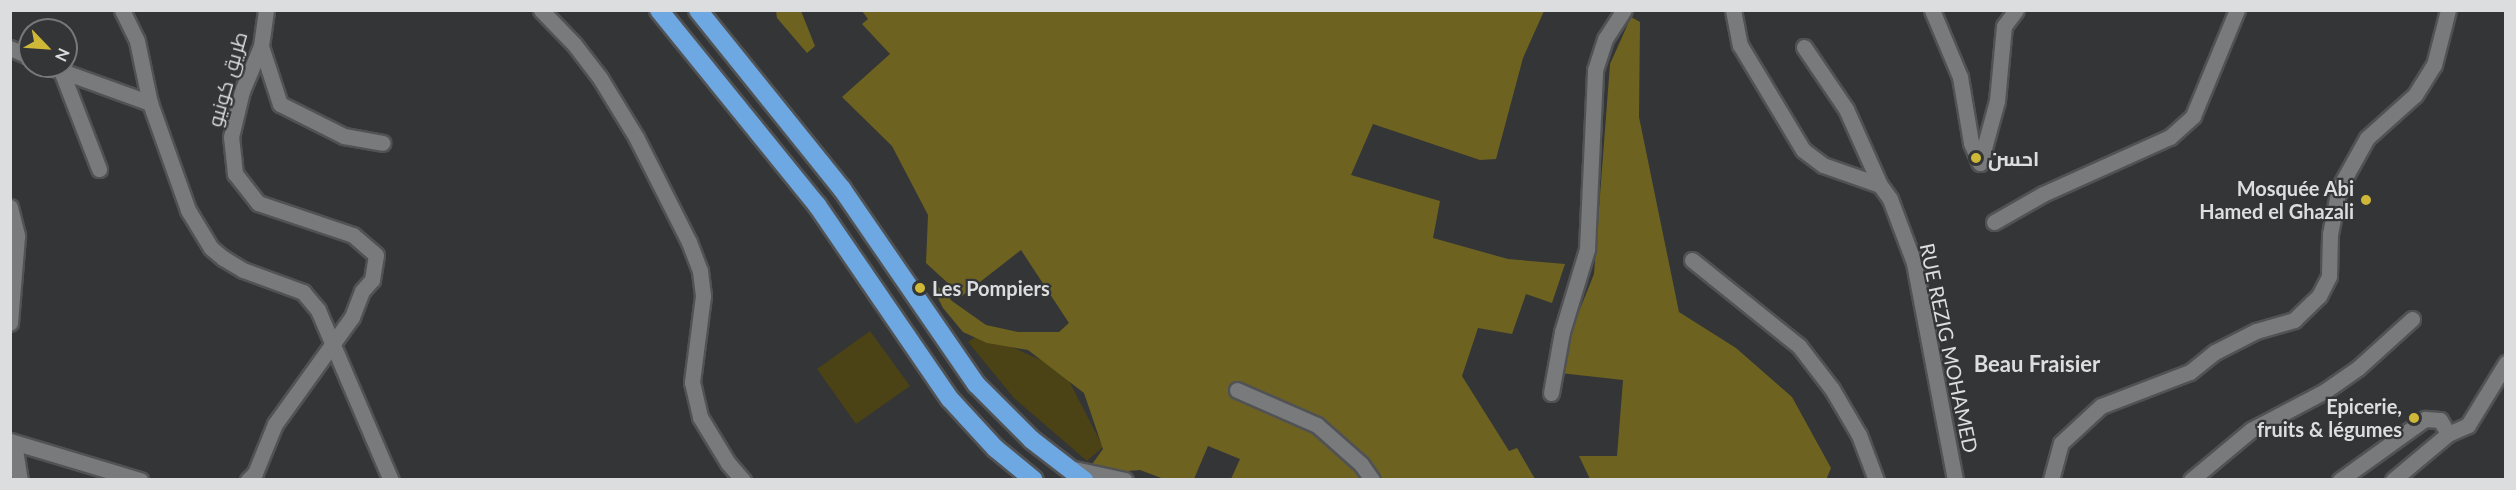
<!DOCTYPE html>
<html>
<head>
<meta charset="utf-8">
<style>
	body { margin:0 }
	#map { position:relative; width:2516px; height:490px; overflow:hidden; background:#333536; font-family:Lato,Cairo,sans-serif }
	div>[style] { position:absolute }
	.green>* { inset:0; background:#4b4315 }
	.forest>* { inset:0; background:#6e6221 }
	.roads { filter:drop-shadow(2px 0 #515254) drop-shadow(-2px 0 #515254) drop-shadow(0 2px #515254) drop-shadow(0 -2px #515254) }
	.minor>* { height:15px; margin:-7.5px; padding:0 7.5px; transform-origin:7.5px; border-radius:7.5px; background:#787a7c }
	.highway>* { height:18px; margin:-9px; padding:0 9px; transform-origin:9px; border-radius:9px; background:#6da8e3 }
	.dots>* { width:16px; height:16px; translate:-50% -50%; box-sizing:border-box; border:3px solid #333536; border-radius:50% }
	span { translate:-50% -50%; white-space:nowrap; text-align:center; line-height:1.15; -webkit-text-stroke:4.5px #333536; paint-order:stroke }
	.street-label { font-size:20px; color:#dcddde }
	.poi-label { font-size:20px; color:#dcddde; font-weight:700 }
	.left { translate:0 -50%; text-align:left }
	.right { translate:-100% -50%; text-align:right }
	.quarter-label { font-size:22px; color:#dcddde; font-weight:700 }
	.frame { position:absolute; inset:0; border:12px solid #dcddde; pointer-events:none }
	.north { position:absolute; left:18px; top:18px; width:60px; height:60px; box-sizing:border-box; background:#333536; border:2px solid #777879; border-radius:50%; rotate:115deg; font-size:16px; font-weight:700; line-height:24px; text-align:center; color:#dcddde }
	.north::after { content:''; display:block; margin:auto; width:21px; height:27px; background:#cfb837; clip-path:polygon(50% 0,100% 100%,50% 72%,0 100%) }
</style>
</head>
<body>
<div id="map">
	<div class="green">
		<div style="clip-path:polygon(870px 331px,910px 386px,856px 424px,817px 369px)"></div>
		<div style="clip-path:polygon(982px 333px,1064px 371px,1103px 447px,1087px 461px,1014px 398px,968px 342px)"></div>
	</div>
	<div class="forest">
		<div style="clip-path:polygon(776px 11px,801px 11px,815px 46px,807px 53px,777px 18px)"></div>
		<div style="clip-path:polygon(862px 11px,1544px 11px,1523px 58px,1496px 159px,1480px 160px,1373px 124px,1351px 175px,1440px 201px,1433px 238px,1508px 259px,1565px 264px,1552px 303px,1526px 294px,1512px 334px,1478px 328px,1462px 376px,1509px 451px,1517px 448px,1535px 479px,1231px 479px,1240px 459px,1208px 446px,1194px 479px,1164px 479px,1140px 470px,1102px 473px,1090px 467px,1103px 449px,1084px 393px,1028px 350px,987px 343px,963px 332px,943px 308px,931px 284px,934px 282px,952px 301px,986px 325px,1018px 332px,1059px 332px,1069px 323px,1021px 250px,962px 296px,926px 263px,928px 215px,892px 146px,842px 97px,890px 54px,862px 24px,868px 19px)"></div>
		<div style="clip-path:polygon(1631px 17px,1640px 22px,1639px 117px,1679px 312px,1736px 348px,1792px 397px,1831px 468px,1826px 480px,1590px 479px,1579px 456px,1617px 456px,1623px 380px,1560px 373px,1566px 344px,1594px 274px,1610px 64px)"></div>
	</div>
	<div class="roads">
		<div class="minor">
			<div style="left:122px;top:10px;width:34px;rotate:64deg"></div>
			<div style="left:137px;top:41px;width:63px;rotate:78.2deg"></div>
			<div style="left:150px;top:103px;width:114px;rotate:70.4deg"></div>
			<div style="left:188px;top:210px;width:44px;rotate:58.8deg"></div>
			<div style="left:211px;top:248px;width:16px;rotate:40deg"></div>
			<div style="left:223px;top:258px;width:23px;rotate:31deg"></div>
			<div style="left:243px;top:270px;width:64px;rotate:20.1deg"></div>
			<div style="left:303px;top:292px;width:23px;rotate:50deg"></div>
			<div style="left:318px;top:310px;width:185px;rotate:66.8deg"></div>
			<div style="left:541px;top:10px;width:47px;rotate:45.9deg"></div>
			<div style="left:574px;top:44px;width:43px;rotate:52.6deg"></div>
			<div style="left:600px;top:78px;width:69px;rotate:58.6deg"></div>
			<div style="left:636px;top:137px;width:118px;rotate:63.2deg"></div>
			<div style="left:689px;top:242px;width:31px;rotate:69deg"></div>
			<div style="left:700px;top:271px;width:25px;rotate:83deg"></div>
			<div style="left:703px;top:296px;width:87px;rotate:97.3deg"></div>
			<div style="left:692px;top:382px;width:36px;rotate:77deg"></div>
			<div style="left:700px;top:417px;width:54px;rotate:58.7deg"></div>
			<div style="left:728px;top:463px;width:23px;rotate:49deg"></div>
			<div style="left:1733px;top:10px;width:36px;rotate:79deg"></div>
			<div style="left:1740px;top:45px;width:122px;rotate:59deg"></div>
			<div style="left:1803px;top:150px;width:25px;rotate:37deg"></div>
			<div style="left:1823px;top:165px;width:60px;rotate:19.3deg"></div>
			<div style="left:1880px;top:185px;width:17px;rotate:54deg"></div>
			<div style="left:1890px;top:199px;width:68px;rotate:69.4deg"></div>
			<div style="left:1914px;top:263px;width:221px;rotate:79.3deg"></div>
			<div style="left:1932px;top:10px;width:73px;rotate:67.3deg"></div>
			<div style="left:1960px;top:77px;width:67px;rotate:80.5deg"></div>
			<div style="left:1971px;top:143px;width:22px;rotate:66deg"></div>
			<div style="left:261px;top:46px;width:61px;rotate:71.9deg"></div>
			<div style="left:280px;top:104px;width:72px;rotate:26.6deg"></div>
			<div style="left:344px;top:136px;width:39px;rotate:10deg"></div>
			<div style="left:1804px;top:47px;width:75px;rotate:55.9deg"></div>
			<div style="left:1846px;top:109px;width:83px;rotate:65.9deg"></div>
			<div style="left:10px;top:48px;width:22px;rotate:24deg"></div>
			<div style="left:48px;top:66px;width:109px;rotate:19.9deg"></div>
			<div style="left:62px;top:73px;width:103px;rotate:68.9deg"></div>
			<div style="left:1980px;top:163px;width:64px;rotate:-74.7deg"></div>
			<div style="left:1997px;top:101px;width:75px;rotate:-84.7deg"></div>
			<div style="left:2004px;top:26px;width:20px;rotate:-53deg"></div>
			<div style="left:10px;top:207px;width:30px;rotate:76deg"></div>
			<div style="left:17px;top:236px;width:87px;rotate:94.6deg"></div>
			<div style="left:1994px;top:222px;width:56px;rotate:-29.7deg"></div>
			<div style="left:2043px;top:194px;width:139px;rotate:-24.2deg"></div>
			<div style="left:2170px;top:137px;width:31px;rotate:-42deg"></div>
			<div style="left:2193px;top:116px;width:115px;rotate:-67.5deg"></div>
			<div style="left:1692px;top:260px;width:137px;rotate:38.8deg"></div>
			<div style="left:1799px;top:346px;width:54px;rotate:52.5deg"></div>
			<div style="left:1832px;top:389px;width:53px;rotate:59.6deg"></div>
			<div style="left:1859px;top:435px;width:48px;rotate:69.3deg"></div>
			<div style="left:1237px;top:390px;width:87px;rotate:23.6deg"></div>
			<div style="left:1317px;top:425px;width:59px;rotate:41.6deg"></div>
			<div style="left:1361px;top:464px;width:19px;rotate:55deg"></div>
			<div style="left:1551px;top:393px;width:62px;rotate:-79.8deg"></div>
			<div style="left:1562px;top:332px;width:87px;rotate:-73.2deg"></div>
			<div style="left:1587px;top:249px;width:179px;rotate:-87.4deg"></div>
			<div style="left:1595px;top:70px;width:33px;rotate:-72deg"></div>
			<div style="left:1605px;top:39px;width:35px;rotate:-57deg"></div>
			<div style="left:10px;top:441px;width:136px;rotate:16.7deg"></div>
			<div style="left:14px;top:443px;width:37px;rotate:81deg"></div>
			<div style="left:1069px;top:468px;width:57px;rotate:12.1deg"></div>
			<div style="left:248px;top:480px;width:10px;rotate:-45deg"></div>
			<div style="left:255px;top:473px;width:53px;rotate:-67.8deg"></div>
			<div style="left:275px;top:424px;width:132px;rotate:-54.3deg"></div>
			<div style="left:352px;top:317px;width:28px;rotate:-69deg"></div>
			<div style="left:362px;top:291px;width:15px;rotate:-48deg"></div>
			<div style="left:372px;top:280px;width:25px;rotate:-81deg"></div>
			<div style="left:376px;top:255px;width:30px;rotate:-139deg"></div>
			<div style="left:353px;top:235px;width:100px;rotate:-161.4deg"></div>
			<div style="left:258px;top:203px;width:37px;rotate:-128deg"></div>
			<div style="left:235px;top:174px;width:37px;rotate:-96deg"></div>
			<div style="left:231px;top:137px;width:47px;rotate:-76.6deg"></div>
			<div style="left:242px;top:91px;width:49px;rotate:-67.1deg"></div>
			<div style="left:261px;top:46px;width:36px;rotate:-82deg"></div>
			<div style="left:2051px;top:480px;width:38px;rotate:-75deg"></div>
			<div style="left:2061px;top:443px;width:54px;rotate:-42.8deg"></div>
			<div style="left:2101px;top:406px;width:95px;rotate:-20.9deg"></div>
			<div style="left:2190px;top:372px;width:32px;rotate:-39deg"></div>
			<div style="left:2215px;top:352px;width:46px;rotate:-27.1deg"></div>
			<div style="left:2256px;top:331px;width:40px;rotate:-16deg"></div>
			<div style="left:2294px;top:320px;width:35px;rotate:-44deg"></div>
			<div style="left:2319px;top:296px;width:22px;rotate:-63deg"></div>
			<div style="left:2329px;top:276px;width:42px;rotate:-88.6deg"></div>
			<div style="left:2330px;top:234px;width:47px;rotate:-78.9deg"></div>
			<div style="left:2339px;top:188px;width:57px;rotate:-60.8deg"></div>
			<div style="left:2367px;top:138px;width:64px;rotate:-41.9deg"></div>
			<div style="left:2415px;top:95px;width:36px;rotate:-58deg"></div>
			<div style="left:2434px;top:65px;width:57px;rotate:-75.7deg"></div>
			<div style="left:2191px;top:480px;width:78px;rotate:-39.8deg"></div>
			<div style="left:2251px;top:430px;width:84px;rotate:-27.8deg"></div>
			<div style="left:2325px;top:391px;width:40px;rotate:-34.9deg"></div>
			<div style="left:2358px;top:368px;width:73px;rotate:-42.2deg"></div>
			<div style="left:2340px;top:480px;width:105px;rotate:-35.7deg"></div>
			<div style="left:2425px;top:419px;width:15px;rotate:4deg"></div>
			<div style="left:2440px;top:420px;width:16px;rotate:60deg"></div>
			<div style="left:2393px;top:480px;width:72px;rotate:-39.9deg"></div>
			<div style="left:2448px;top:434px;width:22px;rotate:-24deg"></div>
			<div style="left:2468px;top:425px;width:73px;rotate:-58.5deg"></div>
		</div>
		<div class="highway">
			<div style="left:659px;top:10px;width:251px;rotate:51deg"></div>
			<div style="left:817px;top:205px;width:235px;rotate:55.6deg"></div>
			<div style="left:950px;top:399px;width:67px;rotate:47.4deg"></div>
			<div style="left:995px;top:448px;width:50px;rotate:39.4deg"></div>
			<div style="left:698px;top:10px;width:230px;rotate:51.2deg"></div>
			<div style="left:842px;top:189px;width:237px;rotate:55.5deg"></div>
			<div style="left:976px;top:384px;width:79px;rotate:45deg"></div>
			<div style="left:1032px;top:440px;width:66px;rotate:37.6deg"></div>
		</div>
	</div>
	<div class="dots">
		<div style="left:1976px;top:158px;background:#cfb837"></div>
		<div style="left:2366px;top:200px;background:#cfb837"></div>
		<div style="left:920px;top:288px;background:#cfb837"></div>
		<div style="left:2414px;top:418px;background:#cfb837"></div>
	</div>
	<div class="street-label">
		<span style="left:227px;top:79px;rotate:-74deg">طريق كونيو</span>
		<span style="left:1949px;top:348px;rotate:78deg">RUE REZIG MOHAMED</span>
	</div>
	<div class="poi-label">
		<span class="left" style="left:1988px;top:158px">احسن</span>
		<span class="right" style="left:2354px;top:200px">Mosquée Abi<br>Hamed el Ghazali</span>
		<span class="left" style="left:932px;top:288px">Les Pompiers</span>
		<span class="right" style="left:2402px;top:418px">Epicerie,<br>fruits &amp; légumes</span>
	</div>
	<div class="quarter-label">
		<span style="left:2037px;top:364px">Beau Fraisier</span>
	</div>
	<div class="frame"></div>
	<div class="north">N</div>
</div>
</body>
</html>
